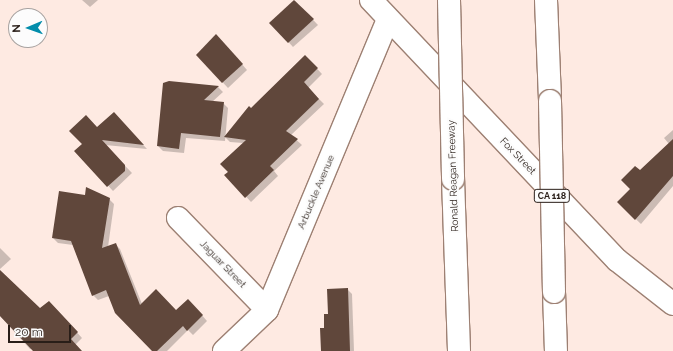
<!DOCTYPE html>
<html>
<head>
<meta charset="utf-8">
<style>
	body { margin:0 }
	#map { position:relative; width:673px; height:351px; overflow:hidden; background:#feeae2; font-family:Raleway,sans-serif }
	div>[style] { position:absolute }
	.shadow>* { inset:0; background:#0003 }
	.building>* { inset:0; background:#60473b }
	.roads { filter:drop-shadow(1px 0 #9d8073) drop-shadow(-1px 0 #9d8073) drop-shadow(0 1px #9d8073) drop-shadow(0 -1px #9d8073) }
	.minor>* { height:22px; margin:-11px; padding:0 11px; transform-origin:11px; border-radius:11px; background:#fff }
	.major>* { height:22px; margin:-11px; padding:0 11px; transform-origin:11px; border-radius:11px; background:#fff }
	.highway>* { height:22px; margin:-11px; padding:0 11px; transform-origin:11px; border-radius:11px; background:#fff }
	.bridges { filter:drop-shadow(1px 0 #9d8073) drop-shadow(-1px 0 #9d8073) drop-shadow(0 1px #9d8073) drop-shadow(0 -1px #9d8073) }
	.highway-bridge>* { height:22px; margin:-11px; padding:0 11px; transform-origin:11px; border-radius:11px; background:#fff }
	span { translate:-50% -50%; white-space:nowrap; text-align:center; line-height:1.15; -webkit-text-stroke:4px #fcfcfc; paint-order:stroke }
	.shield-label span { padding:1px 3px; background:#fcfcfc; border:1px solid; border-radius:3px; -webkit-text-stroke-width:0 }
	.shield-label { font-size:9px; color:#291e18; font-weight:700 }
	.street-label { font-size:10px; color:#291e18 }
	.north { position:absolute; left:8px; top:8px; width:40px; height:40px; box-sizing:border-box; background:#fcfcfc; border:1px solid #a8a3a1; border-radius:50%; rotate:268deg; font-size:11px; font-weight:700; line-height:16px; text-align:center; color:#291e18 }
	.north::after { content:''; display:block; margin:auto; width:14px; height:18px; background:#028dab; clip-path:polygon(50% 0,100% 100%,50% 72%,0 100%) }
	.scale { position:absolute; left:8px; top:325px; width:63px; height:18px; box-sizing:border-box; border:2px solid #291e18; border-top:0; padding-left:5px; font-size:12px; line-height:14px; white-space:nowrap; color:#291e18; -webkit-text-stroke:3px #fcfcfc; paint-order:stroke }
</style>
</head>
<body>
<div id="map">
	<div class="shadow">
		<div style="clip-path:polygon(82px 0,98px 0,90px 7px)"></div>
		<div style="clip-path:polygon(295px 1px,318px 25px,293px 47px,271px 23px)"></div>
		<div style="clip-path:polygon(221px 40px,247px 70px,228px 88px,197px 55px)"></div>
		<div style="clip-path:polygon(305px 56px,322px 74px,308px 88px,324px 104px,291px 135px,302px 145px,274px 171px,278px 176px,251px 202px,226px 175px,243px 143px,230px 142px,225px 137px,249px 108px,251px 109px)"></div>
		<div style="clip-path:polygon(164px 84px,218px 87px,223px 92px,212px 102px,223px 103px,228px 108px,225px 141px,186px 138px,184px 153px,163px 151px,158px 146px)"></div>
		<div style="clip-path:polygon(118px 118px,147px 149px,105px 145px,132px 173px,113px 191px,76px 151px,97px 128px)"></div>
		<div style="clip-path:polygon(673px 130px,673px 186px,641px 224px,618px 202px,632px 189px,640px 171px,669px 144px,664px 138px)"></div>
		<div style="clip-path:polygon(109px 199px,114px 204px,108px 247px,115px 244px,120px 249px,142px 304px,176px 311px,193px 305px,207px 321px,193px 335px,188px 330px,167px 351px,153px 351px,109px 296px,98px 300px,93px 295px,73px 245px,58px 243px,53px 238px)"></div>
		<div style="clip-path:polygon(0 248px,11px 259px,0 269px)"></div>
		<div style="clip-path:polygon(0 271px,40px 310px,54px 307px,82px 338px,75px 345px,81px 351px,30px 349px,0 316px)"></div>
		<div style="clip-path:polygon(347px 289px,352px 294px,354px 351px,322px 351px,329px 315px)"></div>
	</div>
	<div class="building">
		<div style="clip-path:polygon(294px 0,314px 19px,288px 43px,269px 23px)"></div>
		<div style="clip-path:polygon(216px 34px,243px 64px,222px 83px,196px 55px)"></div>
		<div style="clip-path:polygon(305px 55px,318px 68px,304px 82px,319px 99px,286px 131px,298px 139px,270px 166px,274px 170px,245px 198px,224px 175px,228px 172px,220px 164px,246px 140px,224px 137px,249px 106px,251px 108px)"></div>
		<div style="clip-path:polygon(169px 81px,219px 86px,204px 100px,224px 102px,220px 137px,181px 133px,179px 149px,157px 146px,163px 83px)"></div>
		<div style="clip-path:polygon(114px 112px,144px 145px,102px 140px,125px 165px,125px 171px,107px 187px,74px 151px,82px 144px,69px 131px,86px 115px,97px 127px)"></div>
		<div style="clip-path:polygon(673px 139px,673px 176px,635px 220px,617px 202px,630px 189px,621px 180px,635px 166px,640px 170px)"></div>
		<div style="clip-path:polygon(86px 187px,110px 198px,102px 248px,116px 243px,140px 305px,156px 289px,176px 310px,188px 299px,203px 315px,187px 331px,183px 326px,157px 351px,152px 351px,115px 313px,106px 290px,92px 296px,71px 241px,52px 238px,59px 191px,85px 195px)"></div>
		<div style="clip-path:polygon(0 270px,40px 308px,49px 301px,78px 332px,71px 339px,82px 351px,33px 351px,0 316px)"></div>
		<div style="clip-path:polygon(348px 288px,350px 351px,321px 351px,320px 328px,324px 328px,324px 314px,328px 314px,327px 289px)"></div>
	</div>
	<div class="roads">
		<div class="minor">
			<div style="left:178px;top:218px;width:128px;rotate:45.9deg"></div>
			<div style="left:224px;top:351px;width:59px;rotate:-43.6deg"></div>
			<div style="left:267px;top:310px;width:314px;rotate:-67.4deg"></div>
		</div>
		<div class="major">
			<div style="left:371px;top:0;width:358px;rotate:46.6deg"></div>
			<div style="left:617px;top:260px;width:71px;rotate:38.2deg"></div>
		</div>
		<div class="highway">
			<div style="left:546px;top:0;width:101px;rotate:87.7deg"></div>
			<div style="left:453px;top:179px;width:172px;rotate:88deg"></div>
			<div style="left:554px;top:292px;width:59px;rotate:88.1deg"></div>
		</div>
	</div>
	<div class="bridges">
		<div class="highway-bridge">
			<div style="left:449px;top:0;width:179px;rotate:88.7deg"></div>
			<div style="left:550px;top:101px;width:191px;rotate:88.8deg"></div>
		</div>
	</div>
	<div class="shield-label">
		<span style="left:552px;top:196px">CA 118</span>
	</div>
	<div class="street-label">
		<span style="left:518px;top:156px;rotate:46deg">Fox Street</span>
		<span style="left:453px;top:176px;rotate:-92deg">Ronald Reagan Freeway</span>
		<span style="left:316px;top:192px;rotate:-67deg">Arbuckle Avenue</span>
		<span style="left:223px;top:264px;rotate:46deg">Jaguar Street</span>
	</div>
	<div class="north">N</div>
	<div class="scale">20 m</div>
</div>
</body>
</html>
